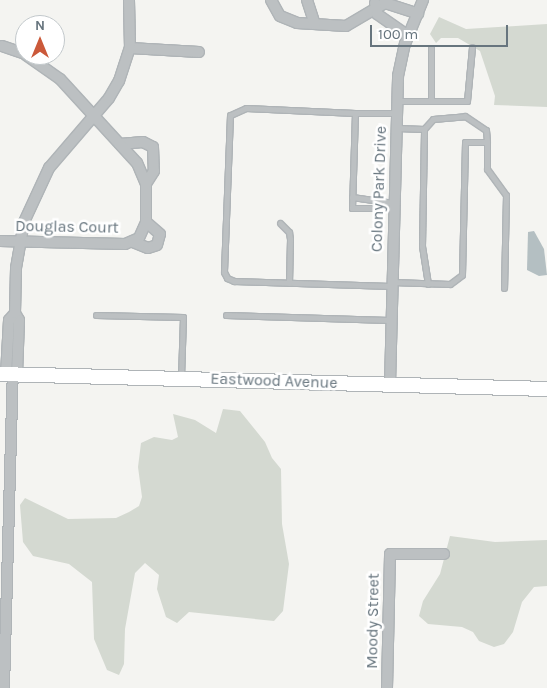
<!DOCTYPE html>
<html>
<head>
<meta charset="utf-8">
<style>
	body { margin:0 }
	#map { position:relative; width:547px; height:688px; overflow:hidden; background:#f4f4f1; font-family:Karla,sans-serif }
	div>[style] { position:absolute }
	.green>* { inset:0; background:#d4d9d1 }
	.water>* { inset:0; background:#b4bfc2 }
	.roads { filter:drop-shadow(1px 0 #afb4b7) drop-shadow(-1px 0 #afb4b7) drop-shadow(0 1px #afb4b7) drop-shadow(0 -1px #afb4b7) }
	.lane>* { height:5px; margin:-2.5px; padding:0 2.5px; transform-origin:2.5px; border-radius:2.5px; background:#bcc0c2 }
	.street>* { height:10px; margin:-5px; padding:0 5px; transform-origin:5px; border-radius:5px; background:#bcc0c2 }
	.secondary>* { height:14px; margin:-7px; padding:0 7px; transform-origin:7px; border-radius:7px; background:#fff }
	span { translate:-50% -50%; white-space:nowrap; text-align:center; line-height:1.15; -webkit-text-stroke:5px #fff; paint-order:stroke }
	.street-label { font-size:16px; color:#67757e }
	.north { position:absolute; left:15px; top:15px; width:50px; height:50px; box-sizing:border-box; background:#fff; border:1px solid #c2c8cb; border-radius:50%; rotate:0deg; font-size:14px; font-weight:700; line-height:20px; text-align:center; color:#67757e }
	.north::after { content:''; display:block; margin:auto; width:18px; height:22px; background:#cb593a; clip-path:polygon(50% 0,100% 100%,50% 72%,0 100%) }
	.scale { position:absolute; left:370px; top:25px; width:138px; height:22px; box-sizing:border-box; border:2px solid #67757e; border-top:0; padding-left:6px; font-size:15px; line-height:18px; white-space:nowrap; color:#67757e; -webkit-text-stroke:4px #fff; paint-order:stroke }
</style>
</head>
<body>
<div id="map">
	<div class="green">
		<div style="clip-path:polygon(439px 17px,466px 29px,547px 24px,547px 107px,494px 105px,495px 96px,480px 51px,458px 38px,441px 38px,436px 43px,430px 34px)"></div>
		<div style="clip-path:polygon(223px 409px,240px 411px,265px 442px,272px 458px,281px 469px,282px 524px,289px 564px,283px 611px,274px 621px,189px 612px,177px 623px,166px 617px,157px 589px,159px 575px,145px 563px,135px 573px,125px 629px,124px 664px,119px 675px,107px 670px,94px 639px,92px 582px,69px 564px,33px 556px,23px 542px,20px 505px,25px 498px,68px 519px,116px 518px,129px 512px,139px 506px,142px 497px,138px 467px,141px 443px,154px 437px,172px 440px,178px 437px,173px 414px,195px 420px,216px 433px)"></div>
		<div style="clip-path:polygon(450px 536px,495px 542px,547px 540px,547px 586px,534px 587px,522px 602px,513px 632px,504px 644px,494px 647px,479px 641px,473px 632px,462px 627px,428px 624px,419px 616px,423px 601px,440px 574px)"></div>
	</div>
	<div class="water">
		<div style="clip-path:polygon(534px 231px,544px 249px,547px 275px,539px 276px,527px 270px,528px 232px)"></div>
	</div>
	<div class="roads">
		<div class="lane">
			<div style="left:431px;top:48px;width:53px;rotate:90deg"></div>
			<div style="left:397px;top:101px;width:70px"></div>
			<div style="left:467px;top:101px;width:54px;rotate:-84.7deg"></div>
			<div style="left:355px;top:113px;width:41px"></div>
			<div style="left:397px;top:128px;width:27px;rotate:2deg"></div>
			<div style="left:352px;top:197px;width:42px;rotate:8.1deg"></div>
			<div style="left:383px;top:203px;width:9px;rotate:144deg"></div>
			<div style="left:376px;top:208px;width:24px;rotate:180deg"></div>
			<div style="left:352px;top:208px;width:95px;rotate:-88.2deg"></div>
			<div style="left:355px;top:113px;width:109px;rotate:-177.4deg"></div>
			<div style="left:246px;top:108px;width:17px;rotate:156deg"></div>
			<div style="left:230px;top:115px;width:157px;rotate:92.2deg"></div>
			<div style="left:224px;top:272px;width:7px;rotate:63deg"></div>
			<div style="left:227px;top:278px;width:8px;rotate:23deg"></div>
			<div style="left:234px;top:281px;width:157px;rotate:1.8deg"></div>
			<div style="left:280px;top:223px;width:13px;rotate:45deg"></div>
			<div style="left:289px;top:232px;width:7px;rotate:82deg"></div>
			<div style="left:290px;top:239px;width:44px;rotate:91.3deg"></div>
			<div style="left:392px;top:282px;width:58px;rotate:2deg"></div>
			<div style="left:450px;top:284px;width:15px;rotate:-37deg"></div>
			<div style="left:462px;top:275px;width:133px;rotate:-88.7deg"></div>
			<div style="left:465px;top:142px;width:22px"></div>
			<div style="left:487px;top:142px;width:27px;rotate:90deg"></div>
			<div style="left:487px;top:169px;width:32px;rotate:54deg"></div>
			<div style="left:506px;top:195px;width:93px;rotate:91.2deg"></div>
			<div style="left:428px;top:284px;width:38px;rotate:-99deg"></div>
			<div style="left:422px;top:246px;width:117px;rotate:-89deg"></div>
			<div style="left:424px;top:129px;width:13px;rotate:-48deg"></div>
			<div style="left:433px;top:119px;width:32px;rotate:-5deg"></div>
			<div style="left:465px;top:116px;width:25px;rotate:34deg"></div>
			<div style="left:486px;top:130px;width:12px;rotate:85deg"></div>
			<div style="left:96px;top:315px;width:87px;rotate:1.3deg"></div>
			<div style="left:183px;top:317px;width:61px;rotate:91.9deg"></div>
			<div style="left:226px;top:315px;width:163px;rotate:1.8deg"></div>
		</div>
		<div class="street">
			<div style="left:271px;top:0;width:18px;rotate:61deg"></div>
			<div style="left:280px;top:16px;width:18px;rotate:22deg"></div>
			<div style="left:297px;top:23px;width:49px;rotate:3.5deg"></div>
			<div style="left:346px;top:26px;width:45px;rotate:-30.5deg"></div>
			<div style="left:385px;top:3px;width:35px;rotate:18deg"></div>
			<div style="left:307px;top:0;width:25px;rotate:72deg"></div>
			<div style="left:375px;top:3px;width:11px;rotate:80deg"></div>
			<div style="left:377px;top:14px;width:39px;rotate:35deg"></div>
			<div style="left:2px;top:46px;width:24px;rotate:19deg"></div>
			<div style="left:130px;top:48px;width:69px;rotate:3.3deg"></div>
			<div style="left:120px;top:144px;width:23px;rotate:-5deg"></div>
			<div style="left:143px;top:142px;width:11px;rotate:27deg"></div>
			<div style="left:153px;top:147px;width:24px;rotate:88deg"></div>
			<div style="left:154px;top:171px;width:15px;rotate:122deg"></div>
			<div style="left:0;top:241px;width:125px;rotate:1.4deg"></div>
			<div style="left:125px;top:244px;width:15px;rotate:-23deg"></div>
			<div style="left:139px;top:238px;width:17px;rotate:-66deg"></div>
			<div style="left:146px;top:222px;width:38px;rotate:-90deg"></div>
			<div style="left:146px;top:184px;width:23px;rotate:-113deg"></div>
			<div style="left:137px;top:163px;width:114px;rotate:-132.5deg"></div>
			<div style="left:60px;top:79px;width:42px;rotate:-144.8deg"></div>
			<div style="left:133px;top:242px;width:16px;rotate:22deg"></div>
			<div style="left:148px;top:248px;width:9px;rotate:-18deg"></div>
			<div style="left:157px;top:245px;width:11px;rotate:-75deg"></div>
			<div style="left:160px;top:234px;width:18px;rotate:-139deg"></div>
			<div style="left:15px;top:313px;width:8px;rotate:60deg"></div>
			<div style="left:19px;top:320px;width:54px;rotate:92.1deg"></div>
			<div style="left:6px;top:374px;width:54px;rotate:-86.8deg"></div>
			<div style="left:9px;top:320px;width:9px;rotate:-49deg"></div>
			<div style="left:15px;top:313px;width:45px;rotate:-88.7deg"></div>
			<div style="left:16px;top:268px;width:47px;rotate:-80.1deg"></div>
			<div style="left:24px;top:222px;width:60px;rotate:-65.2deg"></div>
			<div style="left:49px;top:168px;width:92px;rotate:-49.4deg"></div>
			<div style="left:109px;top:98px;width:20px;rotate:-60deg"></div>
			<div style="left:119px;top:81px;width:35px;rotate:-72deg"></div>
			<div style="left:130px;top:48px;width:48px;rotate:-91.2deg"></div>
			<div style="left:390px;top:384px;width:308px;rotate:-88.5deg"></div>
			<div style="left:398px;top:76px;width:33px;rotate:-78deg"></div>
			<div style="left:405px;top:44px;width:48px;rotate:-67.8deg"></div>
			<div style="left:4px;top:688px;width:314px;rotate:-88.4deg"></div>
			<div style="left:387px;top:688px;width:134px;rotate:-88.7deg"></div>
			<div style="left:390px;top:554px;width:54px"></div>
		</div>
		<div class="secondary">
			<div style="left:0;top:374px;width:547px;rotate:1.57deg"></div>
		</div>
	</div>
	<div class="street-label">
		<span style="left:379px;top:189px;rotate:-88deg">Colony Park Drive</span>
		<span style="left:67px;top:227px;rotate:1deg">Douglas Court</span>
		<span style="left:274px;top:381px;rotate:2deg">Eastwood Avenue</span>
		<span style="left:373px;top:621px;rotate:-89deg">Moody Street</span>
	</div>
	<div class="north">N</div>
	<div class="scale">100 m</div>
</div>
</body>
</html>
